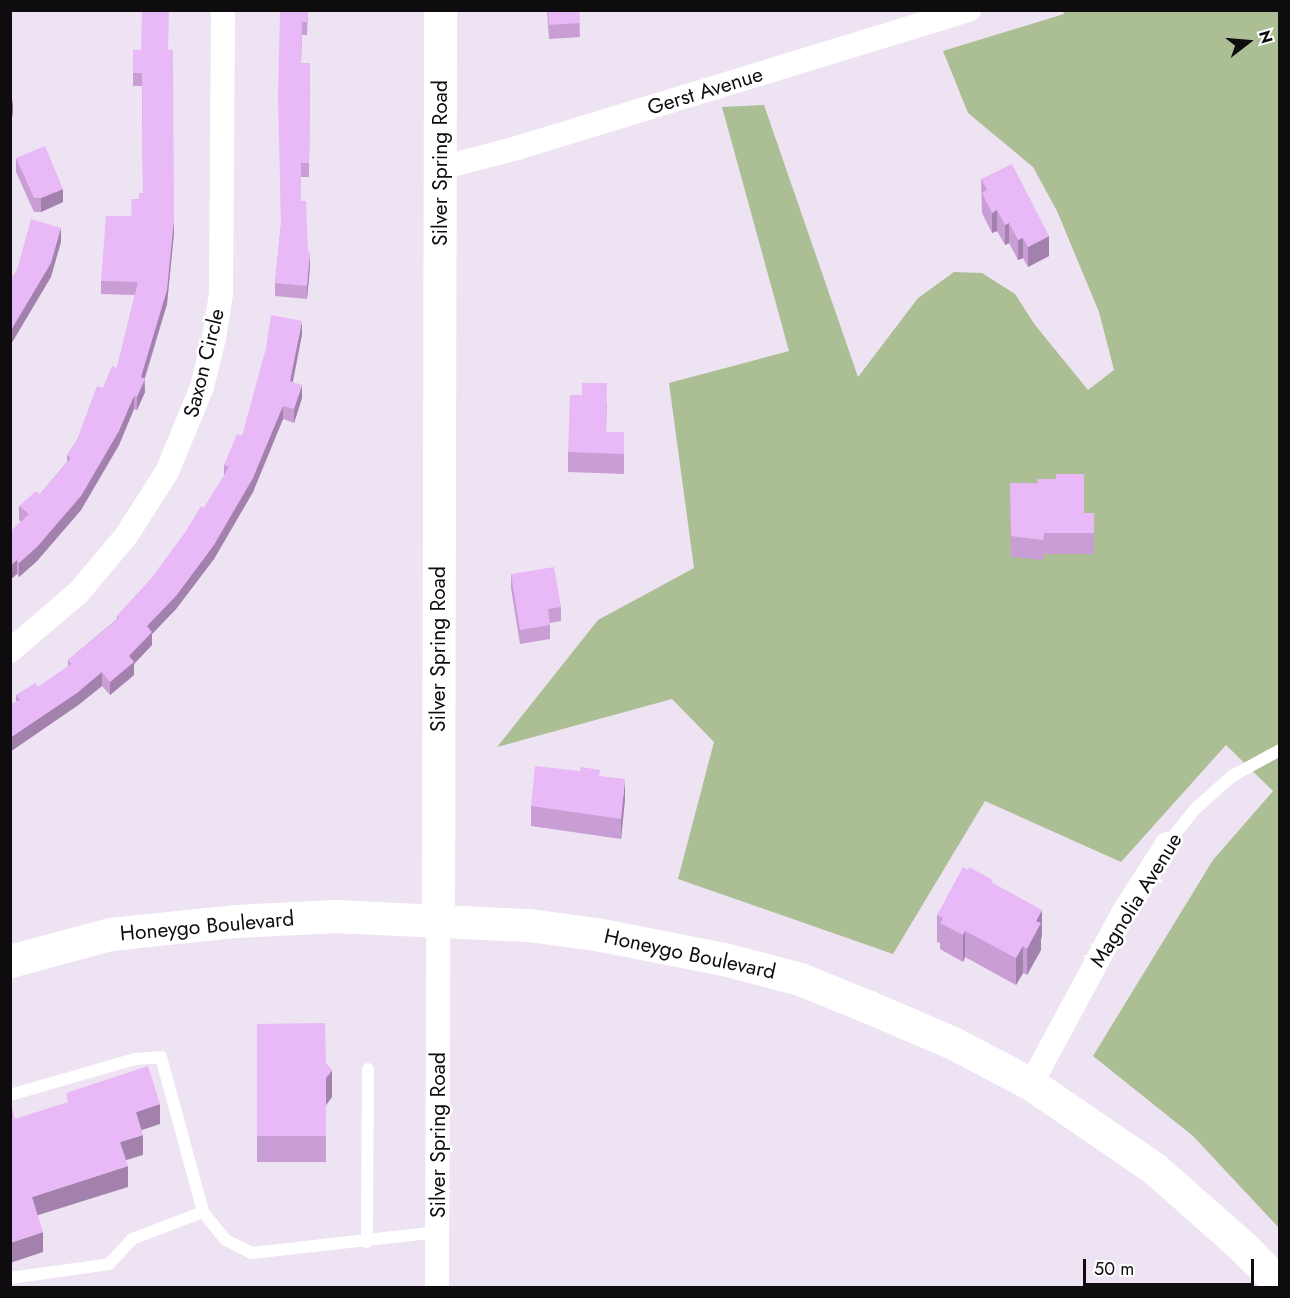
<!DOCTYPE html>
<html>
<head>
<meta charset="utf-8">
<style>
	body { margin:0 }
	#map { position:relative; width:1290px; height:1298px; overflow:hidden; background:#eee3f2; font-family:Jost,sans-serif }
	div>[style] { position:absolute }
	.green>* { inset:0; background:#acbe93 }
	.service>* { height:12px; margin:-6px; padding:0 6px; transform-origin:6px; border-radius:6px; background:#fff }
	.minor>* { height:24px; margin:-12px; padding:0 12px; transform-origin:12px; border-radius:12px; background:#fff }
	.secondary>* { height:33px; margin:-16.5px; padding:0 16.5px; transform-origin:16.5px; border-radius:16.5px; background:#fff }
	.wall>* { inset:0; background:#c89ed4 }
	.shaded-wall>* { inset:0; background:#a381ad }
	.building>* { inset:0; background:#e9b8f7 }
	span { translate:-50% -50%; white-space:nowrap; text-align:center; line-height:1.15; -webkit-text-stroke:5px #fff; paint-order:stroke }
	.street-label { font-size:21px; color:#0f0c10 }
	.frame { position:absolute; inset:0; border:12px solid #0f0c10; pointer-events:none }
	.north { position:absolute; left:1218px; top:12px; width:60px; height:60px; -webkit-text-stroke:4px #fff; paint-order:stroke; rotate:74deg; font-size:16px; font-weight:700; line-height:24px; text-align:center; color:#0f0c10 }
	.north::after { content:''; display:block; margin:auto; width:21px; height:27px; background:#0f0c10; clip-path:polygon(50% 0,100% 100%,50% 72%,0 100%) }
	.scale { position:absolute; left:1083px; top:1259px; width:171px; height:27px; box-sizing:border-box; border:3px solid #0f0c10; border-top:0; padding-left:8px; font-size:18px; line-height:21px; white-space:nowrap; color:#0f0c10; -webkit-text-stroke:4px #fff; paint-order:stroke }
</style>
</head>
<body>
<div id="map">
	<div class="green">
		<div style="clip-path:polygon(1063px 11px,1279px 11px,1279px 1228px,1193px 1136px,1093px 1056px,1213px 860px,1273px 791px,1226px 745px,1121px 862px,985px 801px,893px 954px,678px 879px,714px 742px,672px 699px,497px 747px,598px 620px,694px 568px,669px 383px,789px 351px,722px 107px,764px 105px,858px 377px,918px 298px,954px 272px,982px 273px,1015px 294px,1035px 325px,1088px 390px,1114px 370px,1099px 312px,1057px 211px,1033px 167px,968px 113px,943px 51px,1064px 14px)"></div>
	</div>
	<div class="service">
		<div style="left:1167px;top:844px;width:45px;rotate:-51.3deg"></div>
		<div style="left:1195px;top:809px;width:50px;rotate:-41.7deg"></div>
		<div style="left:1232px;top:776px;width:55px;rotate:-28.4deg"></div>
		<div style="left:10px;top:1095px;width:130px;rotate:-16.1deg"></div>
		<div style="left:135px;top:1059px;width:26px;rotate:-4deg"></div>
		<div style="left:161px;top:1057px;width:161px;rotate:74.8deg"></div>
		<div style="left:203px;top:1212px;width:36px;rotate:51deg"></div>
		<div style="left:226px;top:1240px;width:28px;rotate:27deg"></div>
		<div style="left:251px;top:1253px;width:188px;rotate:-6.4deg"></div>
		<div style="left:367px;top:1242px;width:173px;rotate:-89.7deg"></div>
		<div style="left:10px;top:1278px;width:100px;rotate:-8deg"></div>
		<div style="left:109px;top:1264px;width:34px;rotate:-47deg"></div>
		<div style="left:132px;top:1239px;width:76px;rotate:-20.8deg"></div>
	</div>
	<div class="minor">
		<div style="left:441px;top:168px;width:79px;rotate:-14.7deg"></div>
		<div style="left:517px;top:148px;width:473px;rotate:-17deg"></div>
		<div style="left:10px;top:651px;width:89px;rotate:-40.5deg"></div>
		<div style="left:78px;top:593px;width:75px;rotate:-49.9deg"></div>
		<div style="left:126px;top:536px;width:76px;rotate:-57.4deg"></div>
		<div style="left:167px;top:472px;width:92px;rotate:-67.6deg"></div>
		<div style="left:202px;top:387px;width:50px;rotate:-76.2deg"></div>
		<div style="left:214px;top:338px;width:45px;rotate:-81deg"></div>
		<div style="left:221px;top:294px;width:284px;rotate:-89.6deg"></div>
		<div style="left:1031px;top:1084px;width:194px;rotate:-61.7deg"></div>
		<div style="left:1123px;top:913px;width:82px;rotate:-57.5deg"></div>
		<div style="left:437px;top:1288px;width:368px;rotate:-89.8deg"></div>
	</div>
	<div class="secondary">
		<div style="left:438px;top:920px;width:910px;rotate:-89.87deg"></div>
		<div style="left:10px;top:961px;width:104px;rotate:-15.1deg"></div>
		<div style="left:110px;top:934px;width:127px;rotate:-5.9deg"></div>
		<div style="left:236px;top:921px;width:99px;rotate:-2.9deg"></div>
		<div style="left:335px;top:916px;width:194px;rotate:2.7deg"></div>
		<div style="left:529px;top:925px;width:68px;rotate:7.7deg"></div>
		<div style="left:596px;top:934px;width:130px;rotate:11.1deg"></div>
		<div style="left:724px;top:959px;width:79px;rotate:14.7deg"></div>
		<div style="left:800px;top:979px;width:74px;rotate:22.1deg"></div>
		<div style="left:869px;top:1007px;width:91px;rotate:23.2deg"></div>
		<div style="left:953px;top:1043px;width:88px;rotate:27.7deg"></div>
		<div style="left:1031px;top:1084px;width:150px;rotate:34.4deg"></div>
		<div style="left:1155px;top:1169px;width:116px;rotate:41.5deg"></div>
		<div style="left:1242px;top:1246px;width:54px;rotate:45deg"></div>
	</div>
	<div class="wall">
		<div style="clip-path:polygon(280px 10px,308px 10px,307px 35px,302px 35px,301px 63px,310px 63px,309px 177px,301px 177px,301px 201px,310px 266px,307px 299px,275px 296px,275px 283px,281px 225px)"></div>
		<div style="clip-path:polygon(547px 10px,579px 10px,580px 37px,549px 39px)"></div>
		<div style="clip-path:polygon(133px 50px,168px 50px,174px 233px,167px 304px,145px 379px,145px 392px,137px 410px,134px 409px,119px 445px,81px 510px,37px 561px,19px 577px,17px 574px,10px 580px,10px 532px,21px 522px,19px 520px,19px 506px,40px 494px,67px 462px,67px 455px,77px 440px,103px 388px,117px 368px,135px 295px,101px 294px,101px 281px,139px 199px,143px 193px,142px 86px,133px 86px)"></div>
		<div style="clip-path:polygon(16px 158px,63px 202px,41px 212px,34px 212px,16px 172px)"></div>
		<div style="clip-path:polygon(981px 179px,1049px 256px,1028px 267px,1023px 258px,1018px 260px,1009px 243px,1005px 245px,997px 231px,992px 233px,982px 213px)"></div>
		<div style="clip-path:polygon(302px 334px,293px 382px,302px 398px,294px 423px,283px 419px,253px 492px,214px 559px,176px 609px,152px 634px,152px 645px,134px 664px,134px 675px,110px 695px,102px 686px,77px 706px,16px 701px,16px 695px,38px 687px,68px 667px,68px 660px,117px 619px,117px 616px,151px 579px,204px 508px,224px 476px,224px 465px,242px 436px)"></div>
		<div style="clip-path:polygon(607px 403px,606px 432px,624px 432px,624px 474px,568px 472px,568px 452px)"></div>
		<div style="clip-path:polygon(1010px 483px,1084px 513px,1094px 513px,1094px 554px,1044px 554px,1043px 560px,1011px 557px)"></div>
		<div style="clip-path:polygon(511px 574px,561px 607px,561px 621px,550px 623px,550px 639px,520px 644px,511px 588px)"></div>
		<div style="clip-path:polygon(600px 776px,625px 799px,621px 839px,531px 826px,531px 806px)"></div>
		<div style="clip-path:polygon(993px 883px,1042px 936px,1041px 939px,1041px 950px,1027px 975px,1023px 973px,1016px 985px,965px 957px,963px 962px,940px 949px,940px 943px,937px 942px,937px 915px)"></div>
		<div style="clip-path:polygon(257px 1024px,326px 1063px,332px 1097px,326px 1105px,326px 1162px,257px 1162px)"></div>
	</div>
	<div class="shaded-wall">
		<div style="clip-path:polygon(13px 99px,13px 113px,10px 126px,10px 112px)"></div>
		<div style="clip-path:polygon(63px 189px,63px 202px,41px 212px,41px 198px)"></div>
		<div style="clip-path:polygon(997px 210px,997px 231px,992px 233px,992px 213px)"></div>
		<div style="clip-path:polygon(174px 220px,174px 233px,167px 304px,144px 379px,145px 392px,137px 410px,137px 397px)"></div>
		<div style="clip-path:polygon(1009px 223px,1009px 243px,1005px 245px,1005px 225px)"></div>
		<div style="clip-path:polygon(61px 228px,61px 242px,51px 277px,10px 346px,10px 332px)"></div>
		<div style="clip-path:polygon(1049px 236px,1049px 256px,1028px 267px,1028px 247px)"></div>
		<div style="clip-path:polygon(1023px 238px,1023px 258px,1018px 260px,1018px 240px)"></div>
		<div style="clip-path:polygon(310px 252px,310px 266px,307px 299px,307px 286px)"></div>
		<div style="clip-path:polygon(302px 321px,302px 334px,290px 395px,290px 381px)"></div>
		<div style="clip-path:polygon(302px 385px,302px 398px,294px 423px,294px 409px)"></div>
		<div style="clip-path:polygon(134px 396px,134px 409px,119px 445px,81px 510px,37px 561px,19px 577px,19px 563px)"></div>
		<div style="clip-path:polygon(283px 406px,283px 419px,253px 492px,214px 559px,176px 609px,152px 634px,152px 645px,134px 664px,134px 675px,110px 695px,110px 682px,129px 656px)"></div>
		<div style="clip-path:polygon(17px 560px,17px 574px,10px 580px,10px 566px)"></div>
		<div style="clip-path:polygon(102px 672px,102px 686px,77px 706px,10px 752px,10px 738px)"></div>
		<div style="clip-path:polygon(625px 779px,625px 799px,621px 839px,621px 819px)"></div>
		<div style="clip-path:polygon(1042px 910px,1042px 936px,1041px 939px,1041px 950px,1027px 975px,1027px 949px,1036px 921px)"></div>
		<div style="clip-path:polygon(965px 931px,965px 957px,963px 962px,963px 935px)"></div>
		<div style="clip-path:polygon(1023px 946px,1023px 973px,1016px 985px,1016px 958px)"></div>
		<div style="clip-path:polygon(332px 1070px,332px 1097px,326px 1105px,326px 1162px,326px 1078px)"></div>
		<div style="clip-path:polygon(160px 1104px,160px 1124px,136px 1132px,136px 1112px)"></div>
		<div style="clip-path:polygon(143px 1135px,143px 1155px,120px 1162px,120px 1142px)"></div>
		<div style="clip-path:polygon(128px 1166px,128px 1187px,32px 1217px,32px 1197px)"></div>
		<div style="clip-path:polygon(43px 1232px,43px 1252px,10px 1263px,10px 1243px)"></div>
	</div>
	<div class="building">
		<div style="clip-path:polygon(142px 10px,169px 10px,168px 50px,173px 50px,174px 220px,167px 290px,141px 377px,145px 379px,137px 397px,134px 396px,119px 431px,81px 496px,37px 547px,19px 563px,17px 560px,10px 566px,10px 532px,29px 514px,19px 506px,36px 491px,40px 494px,71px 458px,67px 455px,77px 440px,97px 386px,103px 388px,112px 366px,117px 368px,138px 282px,101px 281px,106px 216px,132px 216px,131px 199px,139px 199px,139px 193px,143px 193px,142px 73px,133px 73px,133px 50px,141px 50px)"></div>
		<div style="clip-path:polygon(280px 10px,308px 10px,307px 22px,302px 22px,301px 63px,310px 63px,309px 163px,301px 163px,301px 201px,306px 201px,308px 252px,310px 252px,307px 286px,275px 283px,281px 223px,278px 97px)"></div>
		<div style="clip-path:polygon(548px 10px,579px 10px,580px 23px,549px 25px)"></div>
		<div style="clip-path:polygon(10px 99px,13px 99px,10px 112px)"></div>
		<div style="clip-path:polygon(45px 146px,63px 189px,41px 198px,34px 198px,16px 158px)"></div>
		<div style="clip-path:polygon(1012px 164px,1049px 236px,1028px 247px,1023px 238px,1018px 240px,1009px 223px,1005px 225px,997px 210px,992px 213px,982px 193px,987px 190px,981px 179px)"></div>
		<div style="clip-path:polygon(31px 219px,61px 228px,51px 263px,10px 332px,10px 280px,17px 270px)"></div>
		<div style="clip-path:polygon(271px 315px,302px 321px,290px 381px,302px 385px,294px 409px,283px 406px,253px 478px,214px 545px,176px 596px,147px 626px,152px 632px,129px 656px,134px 662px,110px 682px,102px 672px,77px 693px,10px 738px,10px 704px,20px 700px,16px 695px,35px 683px,38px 687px,71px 664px,68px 660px,119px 618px,117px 616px,151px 579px,186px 531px,201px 506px,204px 508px,229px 467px,224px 465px,237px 434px,242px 436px,266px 348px)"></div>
		<div style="clip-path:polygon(582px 383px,607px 383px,606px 432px,624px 432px,624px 454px,568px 452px,570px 395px,582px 395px)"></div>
		<div style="clip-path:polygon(1056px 474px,1084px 474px,1084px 513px,1094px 513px,1094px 533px,1044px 533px,1043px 540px,1011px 536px,1010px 483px,1038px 483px,1037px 479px,1056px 479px)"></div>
		<div style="clip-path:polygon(554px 567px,561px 607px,548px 609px,550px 625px,520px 630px,511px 574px)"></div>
		<div style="clip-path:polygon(535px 766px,580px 771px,581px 767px,600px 770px,599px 776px,625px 779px,621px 819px,531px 806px)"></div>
		<div style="clip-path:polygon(963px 867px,968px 870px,969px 867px,993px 880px,991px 882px,1042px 910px,1036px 921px,1041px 923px,1027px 949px,1023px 946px,1016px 958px,965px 931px,963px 935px,940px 923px,943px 918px,937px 915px)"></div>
		<div style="clip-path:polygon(325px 1023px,326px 1063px,332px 1070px,326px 1078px,326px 1136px,257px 1136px,257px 1024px)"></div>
		<div style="clip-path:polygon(148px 1066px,160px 1104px,136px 1112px,143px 1135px,120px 1142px,128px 1166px,32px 1197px,43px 1232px,10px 1243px,10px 1109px,12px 1108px,15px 1119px,68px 1102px,66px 1093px)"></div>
	</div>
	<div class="street-label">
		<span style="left:705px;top:91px;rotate:-17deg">Gerst Avenue</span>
		<span style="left:440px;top:163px;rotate:-90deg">Silver Spring Road</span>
		<span style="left:204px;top:363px;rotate:-76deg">Saxon Circle</span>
		<span style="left:438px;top:649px;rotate:-90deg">Silver Spring Road</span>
		<span style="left:1136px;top:900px;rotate:-58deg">Magnolia Avenue</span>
		<span style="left:207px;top:926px;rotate:-5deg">Honeygo Boulevard</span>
		<span style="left:690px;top:954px;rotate:12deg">Honeygo Boulevard</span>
		<span style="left:438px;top:1135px;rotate:-90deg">Silver Spring Road</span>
	</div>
	<div class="frame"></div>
	<div class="north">N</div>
	<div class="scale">50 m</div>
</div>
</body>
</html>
